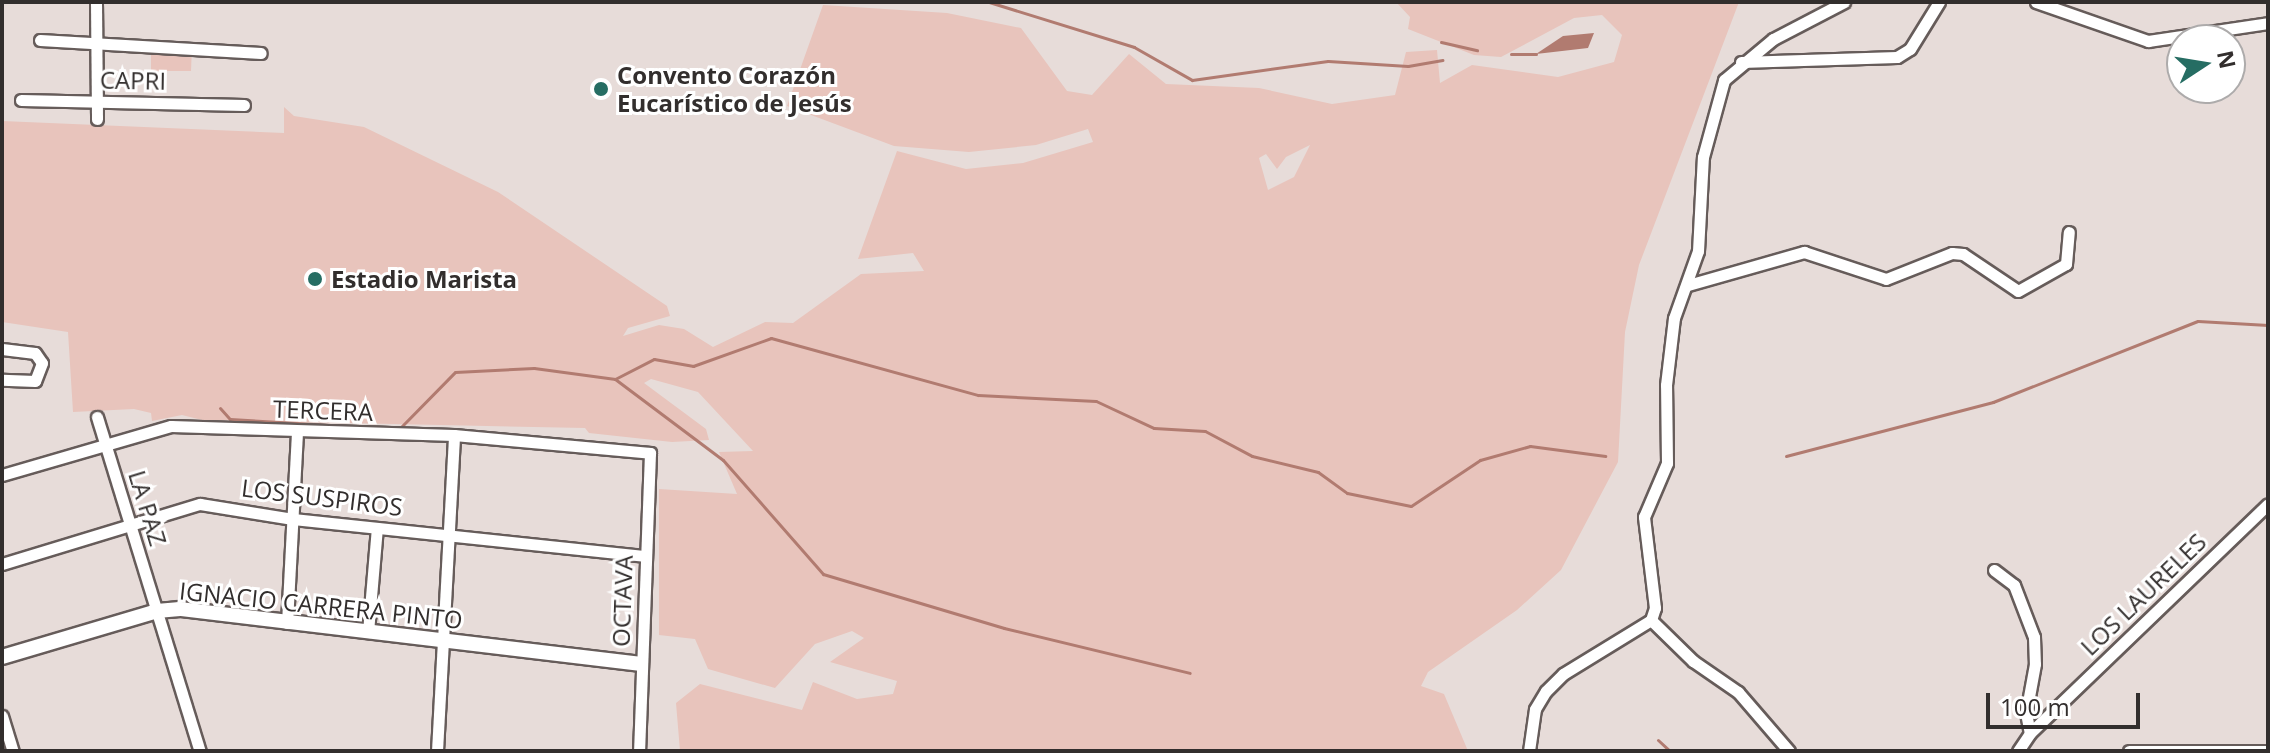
<!DOCTYPE html>
<html>
<head>
<meta charset="utf-8">
<style>
	body { margin:0 }
	#map { position:relative; width:2270px; height:753px; overflow:hidden; background:#e7dcd9; font-family:"Open Sans",sans-serif }
	div>[style] { position:absolute }
	.green>* { inset:0; background:#e8c4bc }
	.water>* { inset:0; background:#b17b70 }
	.stream>* { height:3px; margin:-1.5px; padding:0 1.5px; transform-origin:1.5px; border-radius:1.5px; background:#b17b70 }
	.roads { filter:drop-shadow(2px 0 #665c5a) drop-shadow(-2px 0 #665c5a) drop-shadow(0 2px #665c5a) drop-shadow(0 -2px #665c5a) }
	.minor>* { height:11px; margin:-5.5px; padding:0 5.5px; transform-origin:5.5px; border-radius:5.5px; background:#fff }
	.tertiary>* { height:14px; margin:-7px; padding:0 7px; transform-origin:7px; border-radius:7px; background:#fff }
	.dots>* { width:22px; height:22px; translate:-50% -50%; box-sizing:border-box; border:4px solid #fff; border-radius:50% }
	span { translate:-50% -50%; white-space:nowrap; text-align:center; line-height:1.15; -webkit-text-stroke:6px #fff; paint-order:stroke }
	.poi-label { font-size:24px; color:#322e2d; font-weight:700 }
	.left { translate:0 -50%; text-align:left }
	.street-label { font-size:24px; color:#322e2d }
	.frame { position:absolute; inset:0; border:4px solid #322e2d; pointer-events:none }
	.north { position:absolute; left:2166px; top:24px; width:80px; height:80px; box-sizing:border-box; background:#fff; border:2px solid #adabab; border-radius:50%; rotate:78deg; font-size:22px; font-weight:700; line-height:32px; text-align:center; color:#322e2d }
	.north::after { content:''; display:block; margin:auto; width:28px; height:36px; background:#266d63; clip-path:polygon(50% 0,100% 100%,50% 72%,0 100%) }
	.scale { position:absolute; left:1986px; top:693px; width:154px; height:36px; box-sizing:border-box; border:4px solid #322e2d; border-top:0; padding-left:10px; font-size:24px; line-height:28px; white-space:nowrap; color:#322e2d; -webkit-text-stroke:6px #fff; paint-order:stroke }
</style>
</head>
<body>
<div id="map">
	<div class="green">
		<div style="clip-path:polygon(evenodd,1396px 2px,1739px 2px,1639px 265px,1625px 332px,1618px 462px,1561px 570px,1517px 610px,1428px 672px,1421px 686px,1444px 694px,1468px 751px,680px 751px,676px 703px,700px 684px,802px 710px,813px 682px,857px 699px,893px 694px,897px 681px,830px 662px,864px 638px,852px 631px,815px 644px,775px 688px,708px 669px,695px 639px,659px 635px,659px 489px,737px 494px,719px 452px,753px 451px,698px 392px,651px 379px,644px 383px,706px 429px,709px 440px,672px 442px,589px 433px,585px 428px,202px 420px,182px 415px,152px 421px,151px 413px,134px 409px,73px 412px,68px 332px,2px 322px,2px 121px,284px 133px,284px 107px,294px 116px,364px 127px,498px 192px,667px 306px,670px 316px,628px 328px,623px 336px,659px 325px,684px 329px,713px 347px,765px 322px,793px 323px,861px 274px,924px 271px,913px 253px,858px 259px,897px 151px,966px 169px,1023px 163px,1093px 142px,1088px 129px,1036px 145px,969px 152px,894px 146px,787px 106px,823px 5px,947px 13px,1021px 28px,1067px 91px,1092px 95px,1129px 54px,1166px 84px,1259px 88px,1332px 104px,1395px 95px,1406px 52px,1437px 50px,1440px 83px,1472px 65px,1558px 77px,1614px 62px,1622px 35px,1602px 15px,1574px 18px,1501px 57px,1474px 55px,1408px 29px,1410px 17px,1396px 2px,1310px 145px,1294px 177px,1268px 190px,1259px 158px,1266px 154px,1277px 169px,1286px 157px,1310px 145px)"></div>
		<div style="clip-path:polygon(151px 46px,192px 46px,191px 71px,151px 71px)"></div>
	</div>
	<div class="water">
		<div style="clip-path:polygon(1594px 33px,1588px 48px,1536px 54px,1563px 36px)"></div>
	</div>
	<div class="stream">
		<div style="left:989px;top:2px;width:152px;rotate:17.2deg"></div>
		<div style="left:1134px;top:47px;width:67px;rotate:29.6deg"></div>
		<div style="left:1192px;top:80px;width:137px;rotate:-8deg"></div>
		<div style="left:1328px;top:61px;width:80px;rotate:3.6deg"></div>
		<div style="left:1408px;top:66px;width:35px;rotate:-10deg"></div>
		<div style="left:2px;top:19px;width:43px;rotate:90deg"></div>
		<div style="left:1441px;top:42px;width:37px;rotate:13deg"></div>
		<div style="left:1511px;top:54px;width:25px"></div>
		<div style="left:615px;top:379px;width:135px;rotate:36.9deg"></div>
		<div style="left:723px;top:460px;width:152px;rotate:48.7deg"></div>
		<div style="left:823px;top:574px;width:189px;rotate:16.6deg"></div>
		<div style="left:1004px;top:628px;width:191px;rotate:13.6deg"></div>
		<div style="left:220px;top:408px;width:15px;rotate:48deg"></div>
		<div style="left:230px;top:419px;width:135px;rotate:3.4deg"></div>
		<div style="left:400px;top:428px;width:78px;rotate:-45.5deg"></div>
		<div style="left:455px;top:372px;width:79px;rotate:-2.9deg"></div>
		<div style="left:534px;top:368px;width:82px;rotate:7.7deg"></div>
		<div style="left:615px;top:379px;width:44px;rotate:-27.1deg"></div>
		<div style="left:654px;top:359px;width:40px;rotate:10deg"></div>
		<div style="left:693px;top:366px;width:83px;rotate:-19.7deg"></div>
		<div style="left:771px;top:338px;width:215px;rotate:15.4deg"></div>
		<div style="left:978px;top:395px;width:118px;rotate:2.9deg"></div>
		<div style="left:1096px;top:401px;width:64px;rotate:25deg"></div>
		<div style="left:1154px;top:428px;width:51px;rotate:3.4deg"></div>
		<div style="left:1205px;top:431px;width:53px;rotate:28deg"></div>
		<div style="left:1252px;top:456px;width:68px;rotate:13.6deg"></div>
		<div style="left:1318px;top:472px;width:36px;rotate:36deg"></div>
		<div style="left:1347px;top:493px;width:65px;rotate:11.5deg"></div>
		<div style="left:1411px;top:506px;width:83px;rotate:-33.7deg"></div>
		<div style="left:1480px;top:460px;width:52px;rotate:-15.6deg"></div>
		<div style="left:1530px;top:446px;width:76px;rotate:7.6deg"></div>
		<div style="left:1786px;top:456px;width:214px;rotate:-14.6deg"></div>
		<div style="left:1993px;top:402px;width:220px;rotate:-21.6deg"></div>
		<div style="left:2198px;top:321px;width:70px;rotate:3.3deg"></div>
		<div style="left:1658px;top:740px;width:16px;rotate:43deg"></div>
	</div>
	<div class="roads">
		<div class="minor">
			<div style="left:96px;top:2px;width:117px;rotate:89.5deg"></div>
			<div style="left:2036px;top:2px;width:119px;rotate:19.2deg"></div>
			<div style="left:2148px;top:41px;width:121px;rotate:-8.5deg"></div>
			<div style="left:40px;top:40px;width:221px;rotate:3.4deg"></div>
			<div style="left:1741px;top:62px;width:156px;rotate:-1.8deg"></div>
			<div style="left:1897px;top:57px;width:15px;rotate:-32deg"></div>
			<div style="left:1910px;top:49px;width:55px;rotate:-58.3deg"></div>
			<div style="left:21px;top:100px;width:223px;rotate:1.3deg"></div>
			<div style="left:1688px;top:285px;width:121px;rotate:-15.9deg"></div>
			<div style="left:1804px;top:252px;width:86px;rotate:18.2deg"></div>
			<div style="left:1886px;top:279px;width:71px;rotate:-21.5deg"></div>
			<div style="left:1952px;top:253px;width:11px;rotate:5deg"></div>
			<div style="left:1963px;top:254px;width:66px;rotate:33.9deg"></div>
			<div style="left:2018px;top:291px;width:55px;rotate:-29.4deg"></div>
			<div style="left:2066px;top:264px;width:32px;rotate:-85deg"></div>
			<div style="left:2px;top:349px;width:33px;rotate:7deg"></div>
			<div style="left:35px;top:353px;width:12px;rotate:55deg"></div>
			<div style="left:42px;top:363px;width:19px;rotate:111deg"></div>
			<div style="left:35px;top:381px;width:33px;rotate:-178deg"></div>
			<div style="left:97px;top:417px;width:350px;rotate:72.9deg"></div>
			<div style="left:2px;top:475px;width:176px;rotate:-16.2deg"></div>
			<div style="left:171px;top:426px;width:283px;rotate:1.8deg"></div>
			<div style="left:454px;top:435px;width:197px;rotate:5.2deg"></div>
			<div style="left:650px;top:453px;width:298px;rotate:92.1deg"></div>
			<div style="left:2px;top:564px;width:207px;rotate:-16.9deg"></div>
			<div style="left:200px;top:504px;width:94px;rotate:9.2deg"></div>
			<div style="left:293px;top:519px;width:355px;rotate:6deg"></div>
			<div style="left:1994px;top:570px;width:25px;rotate:37deg"></div>
			<div style="left:2014px;top:585px;width:56px;rotate:69deg"></div>
			<div style="left:2034px;top:637px;width:27px;rotate:88deg"></div>
			<div style="left:2035px;top:664px;width:50px;rotate:100.4deg"></div>
			<div style="left:2026px;top:713px;width:20px;rotate:79deg"></div>
			<div style="left:1651px;top:620px;width:59px;rotate:44.3deg"></div>
			<div style="left:1693px;top:661px;width:55px;rotate:34.6deg"></div>
			<div style="left:1738px;top:692px;width:78px;rotate:49.2deg"></div>
			<div style="left:287px;top:623px;width:190px;rotate:-87deg"></div>
			<div style="left:368px;top:632px;width:104px;rotate:-85.1deg"></div>
			<div style="left:2px;top:716px;width:37px;rotate:73deg"></div>
			<div style="left:437px;top:751px;width:316px;rotate:-86.9deg"></div>
			<div style="left:1529px;top:751px;width:42px;rotate:-81.9deg"></div>
			<div style="left:1535px;top:709px;width:21px;rotate:-59deg"></div>
			<div style="left:1546px;top:691px;width:24px;rotate:-45deg"></div>
			<div style="left:1563px;top:674px;width:103px;rotate:-31.5deg"></div>
			<div style="left:1651px;top:620px;width:13px;rotate:-72deg"></div>
			<div style="left:1655px;top:608px;width:92px;rotate:-96.9deg"></div>
			<div style="left:1644px;top:517px;width:59px;rotate:-66.9deg"></div>
			<div style="left:1667px;top:463px;width:78px;rotate:-90.7deg"></div>
			<div style="left:1666px;top:385px;width:67px;rotate:-83.2deg"></div>
			<div style="left:1674px;top:318px;width:71px;rotate:-70.3deg"></div>
			<div style="left:1698px;top:251px;width:94px;rotate:-87deg"></div>
			<div style="left:1703px;top:157px;width:80px;rotate:-74.7deg"></div>
			<div style="left:1724px;top:80px;width:64px;rotate:-39.9deg"></div>
			<div style="left:1773px;top:39px;width:80px;rotate:-27.5deg"></div>
			<div style="left:2018px;top:751px;width:22px;rotate:-56deg"></div>
			<div style="left:2030px;top:733px;width:330px;rotate:-43.9deg"></div>
			<div style="left:2129px;top:751px;width:139px"></div>
		</div>
		<div class="tertiary">
			<div style="left:2px;top:657px;width:162px;rotate:-16.5deg"></div>
			<div style="left:157px;top:611px;width:23px;rotate:-5deg"></div>
			<div style="left:180px;top:609px;width:464px;rotate:6.8deg"></div>
		</div>
	</div>
	<div class="dots">
		<div style="left:601px;top:89px;background:#266d63"></div>
		<div style="left:315px;top:279px;background:#266d63"></div>
	</div>
	<div class="poi-label">
		<span class="left" style="left:617px;top:89px">Convento Corazón<br>Eucarístico de Jesús</span>
		<span class="left" style="left:331px;top:279px">Estadio Marista</span>
	</div>
	<div class="street-label">
		<span style="left:133px;top:80px;rotate:1deg">CAPRI</span>
		<span style="left:323px;top:410px;rotate:2deg">TERCERA</span>
		<span style="left:322px;top:497px;rotate:7deg">LOS SUSPIROS</span>
		<span style="left:148px;top:508px;rotate:73deg">LA PAZ</span>
		<span style="left:2143px;top:594px;rotate:-44deg">LOS LAURELES</span>
		<span style="left:622px;top:601px;rotate:-88deg">OCTAVA</span>
		<span style="left:321px;top:605px;rotate:6deg">IGNACIO CARRERA PINTO</span>
	</div>
	<div class="frame"></div>
	<div class="north">N</div>
	<div class="scale">100 m</div>
</div>
</body>
</html>
